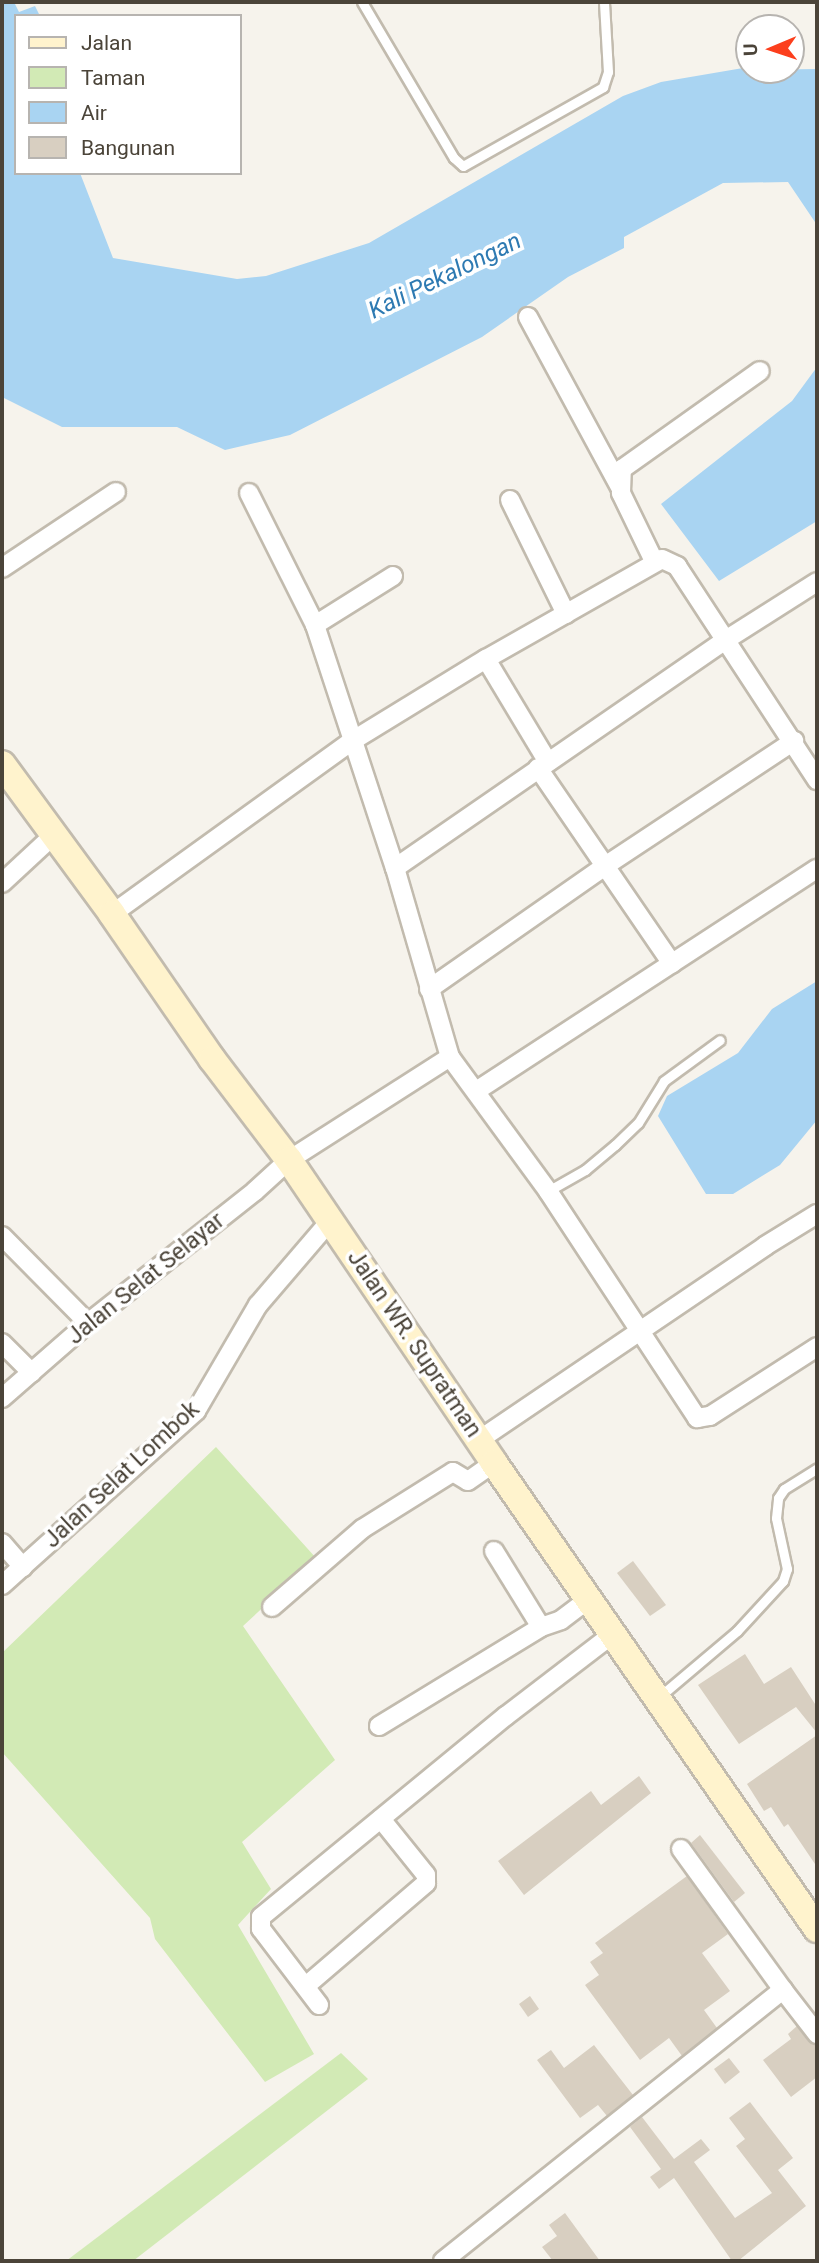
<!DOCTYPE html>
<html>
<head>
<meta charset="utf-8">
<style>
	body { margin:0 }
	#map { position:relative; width:819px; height:2263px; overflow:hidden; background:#f6f3ec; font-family:Roboto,sans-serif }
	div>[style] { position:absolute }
	.green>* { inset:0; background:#d2eab5 }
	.water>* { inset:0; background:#a9d4f2 }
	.building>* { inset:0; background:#d8cfc1 }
	.roads { filter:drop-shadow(2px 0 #c2bbae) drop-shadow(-2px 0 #c2bbae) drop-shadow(0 2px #c2bbae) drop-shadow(0 -2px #c2bbae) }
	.lane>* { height:9px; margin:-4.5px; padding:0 4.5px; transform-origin:4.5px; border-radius:4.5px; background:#fff }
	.street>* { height:18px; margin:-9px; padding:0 9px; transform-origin:9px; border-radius:9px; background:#fff }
	.secondary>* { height:26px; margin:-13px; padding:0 13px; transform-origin:13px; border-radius:13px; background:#fff3cd }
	span { translate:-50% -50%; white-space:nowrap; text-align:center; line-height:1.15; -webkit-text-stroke:7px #fff; paint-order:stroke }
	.street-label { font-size:23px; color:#4b4439 }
	.water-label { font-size:24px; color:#2e7ab2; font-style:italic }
	.frame { position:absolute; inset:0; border:4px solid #4b4439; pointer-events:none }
	.legend { position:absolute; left:14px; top:14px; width:228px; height:161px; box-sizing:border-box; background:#fff; border:2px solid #b7b4b0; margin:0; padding:9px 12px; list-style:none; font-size:21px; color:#4b4439 }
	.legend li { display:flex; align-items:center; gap:14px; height:35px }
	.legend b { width:35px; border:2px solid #b7b4b0 }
	.north { position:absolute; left:735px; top:14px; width:70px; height:70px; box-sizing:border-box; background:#fff; border:2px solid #b7b4b0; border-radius:50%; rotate:268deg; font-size:19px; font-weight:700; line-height:28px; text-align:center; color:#4b4439 }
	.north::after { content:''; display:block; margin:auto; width:24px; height:32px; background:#fc3f1d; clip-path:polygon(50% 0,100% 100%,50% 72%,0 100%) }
</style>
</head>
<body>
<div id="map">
	<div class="green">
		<div style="clip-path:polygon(216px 1447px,316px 1558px,243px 1626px,335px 1760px,242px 1842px,271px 1889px,238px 1925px,314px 2054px,265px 2082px,155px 1939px,150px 1918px,2px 1752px,2px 1653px)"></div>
		<div style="clip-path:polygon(341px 2053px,368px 2079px,133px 2261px,66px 2261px)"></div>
	</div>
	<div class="water">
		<div style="clip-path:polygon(2px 2px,14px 2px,19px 12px,35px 6px,40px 16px,16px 16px,16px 173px,80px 173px,113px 258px,237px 279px,266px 276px,369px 243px,623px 96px,661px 82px,749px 67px,749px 70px,817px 69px,817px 225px,788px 182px,723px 183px,624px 237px,624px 248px,568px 277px,482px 337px,290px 435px,225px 450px,177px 427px,62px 427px,2px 397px)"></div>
		<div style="clip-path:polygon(817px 367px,817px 521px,719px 581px,661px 504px,792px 401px)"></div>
		<div style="clip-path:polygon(817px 981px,817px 1120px,780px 1165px,733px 1194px,706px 1194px,658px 1116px,667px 1096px,738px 1053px,772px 1009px)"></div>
	</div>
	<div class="building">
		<div style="clip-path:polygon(633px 1561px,666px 1605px,650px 1616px,617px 1573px)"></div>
		<div style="clip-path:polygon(745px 1654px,764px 1684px,791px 1667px,817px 1707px,817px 1733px,796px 1707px,739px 1744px,698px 1685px)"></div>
		<div style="clip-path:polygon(817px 1735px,817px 1867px,788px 1824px,784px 1827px,771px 1807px,764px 1811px,747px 1784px)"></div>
		<div style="clip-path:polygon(639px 1776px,651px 1793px,524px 1895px,498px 1861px,591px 1791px,601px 1805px)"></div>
		<div style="clip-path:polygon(700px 1835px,745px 1893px,734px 1902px,691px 1843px)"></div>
		<div style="clip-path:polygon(687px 1876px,728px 1934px,702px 1953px,730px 1991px,704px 2010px,717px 2028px,682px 2056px,669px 2038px,640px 2060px,585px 1985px,599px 1975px,590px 1962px,603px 1953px,595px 1943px)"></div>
		<div style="clip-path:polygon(530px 1996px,539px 2009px,528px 2017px,519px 2004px)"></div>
		<div style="clip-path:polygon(797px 2026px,808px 2041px,817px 2045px,817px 2077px,791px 2097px,763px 2060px,791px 2039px,788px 2034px)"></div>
		<div style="clip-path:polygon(594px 2045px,633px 2095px,607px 2116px,598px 2105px,580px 2118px,537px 2060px,551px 2050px,564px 2068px)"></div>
		<div style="clip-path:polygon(729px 2058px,740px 2072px,725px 2084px,714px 2069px)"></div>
		<div style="clip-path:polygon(750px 2102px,793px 2158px,778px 2170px,806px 2206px,738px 2261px,732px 2261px,674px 2178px,659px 2189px,650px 2177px,661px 2169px,630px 2127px,642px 2117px,674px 2159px,701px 2139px,710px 2150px,694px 2162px,735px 2218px,772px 2193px,736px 2146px,745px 2139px,729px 2118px)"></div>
		<div style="clip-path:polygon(565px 2213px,600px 2261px,553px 2261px,542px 2247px,557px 2236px,549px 2225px)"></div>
	</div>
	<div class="roads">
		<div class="lane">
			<div style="left:362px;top:2px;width:181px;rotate:59.5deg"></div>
			<div style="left:454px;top:158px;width:12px;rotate:42deg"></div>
			<div style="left:463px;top:166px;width:161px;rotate:-29.4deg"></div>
			<div style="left:603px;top:87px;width:16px;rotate:-72deg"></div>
			<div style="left:608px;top:72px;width:70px;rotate:-93.3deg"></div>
			<div style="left:548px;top:1191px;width:43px;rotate:-29.6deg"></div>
			<div style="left:585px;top:1170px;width:39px;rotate:-40deg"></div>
			<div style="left:615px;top:1145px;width:32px;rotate:-44deg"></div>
			<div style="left:638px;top:1123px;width:49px;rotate:-58.2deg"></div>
			<div style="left:664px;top:1081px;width:69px;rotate:-36.2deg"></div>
			<div style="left:659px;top:1697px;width:102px;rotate:-40.2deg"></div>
			<div style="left:737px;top:1631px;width:68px;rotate:-47.4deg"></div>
			<div style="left:783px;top:1581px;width:13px;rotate:-72deg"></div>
			<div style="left:787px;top:1569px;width:52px;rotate:-102.2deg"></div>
			<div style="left:776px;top:1518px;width:20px;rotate:-84deg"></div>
			<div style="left:778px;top:1498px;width:11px;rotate:-56deg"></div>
			<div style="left:784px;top:1489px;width:39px;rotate:-32deg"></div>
		</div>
		<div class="street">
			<div style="left:528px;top:317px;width:193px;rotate:61.6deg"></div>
			<div style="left:249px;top:493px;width:148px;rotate:63.4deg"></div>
			<div style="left:315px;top:625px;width:256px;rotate:71.8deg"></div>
			<div style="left:395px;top:868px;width:197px;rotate:73.8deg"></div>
			<div style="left:450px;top:1057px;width:166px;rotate:53.8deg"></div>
			<div style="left:548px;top:1191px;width:272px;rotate:56.7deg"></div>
			<div style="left:697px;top:1418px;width:13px;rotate:-9deg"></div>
			<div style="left:710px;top:1416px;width:127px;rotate:-32.8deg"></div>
			<div style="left:510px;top:500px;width:127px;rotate:63.8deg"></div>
			<div style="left:654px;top:561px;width:76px;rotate:-115.9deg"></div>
			<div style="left:621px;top:493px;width:24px;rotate:-88deg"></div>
			<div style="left:622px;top:469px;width:169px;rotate:-35.4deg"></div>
			<div style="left:2px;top:568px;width:137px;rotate:-33.7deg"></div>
			<div style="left:315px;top:625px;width:92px;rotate:-32.1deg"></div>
			<div style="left:486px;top:659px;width:120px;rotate:59deg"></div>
			<div style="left:538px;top:768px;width:237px;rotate:55.6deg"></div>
			<div style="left:395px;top:868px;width:400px;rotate:-34.6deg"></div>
			<div style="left:724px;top:641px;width:110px;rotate:-32.4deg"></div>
			<div style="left:2px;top:883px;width:72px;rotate:-42.8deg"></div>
			<div style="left:112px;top:914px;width:296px;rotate:-35.8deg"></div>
			<div style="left:352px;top:741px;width:157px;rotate:-31.5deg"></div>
			<div style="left:486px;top:659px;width:202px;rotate:-29.6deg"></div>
			<div style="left:662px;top:559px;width:17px;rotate:25deg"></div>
			<div style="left:677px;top:566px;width:256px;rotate:56.8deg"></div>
			<div style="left:429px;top:989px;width:215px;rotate:-34.9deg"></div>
			<div style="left:605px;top:866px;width:227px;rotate:-33.5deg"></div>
			<div style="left:476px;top:1091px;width:407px;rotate:-33.1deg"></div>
			<div style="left:2px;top:1236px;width:122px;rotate:45.3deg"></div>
			<div style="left:2px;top:1343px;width:42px;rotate:45deg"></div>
			<div style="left:2px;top:1398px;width:114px;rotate:-41.1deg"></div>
			<div style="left:88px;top:1323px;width:213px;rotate:-38.3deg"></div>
			<div style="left:255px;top:1191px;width:46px;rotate:-42.4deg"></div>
			<div style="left:289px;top:1160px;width:191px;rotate:-32.6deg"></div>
			<div style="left:479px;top:1440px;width:346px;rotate:-34.1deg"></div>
			<div style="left:765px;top:1246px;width:61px;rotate:-31.6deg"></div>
			<div style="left:2px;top:1543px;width:32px;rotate:49deg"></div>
			<div style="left:494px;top:1551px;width:89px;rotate:58.3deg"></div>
			<div style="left:2px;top:1585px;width:261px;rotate:-41.9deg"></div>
			<div style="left:196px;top:1411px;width:123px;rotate:-59.7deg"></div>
			<div style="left:258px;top:1305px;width:111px;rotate:-49.4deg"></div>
			<div style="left:272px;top:1607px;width:119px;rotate:-40.9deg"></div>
			<div style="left:362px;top:1529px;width:107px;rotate:-32.1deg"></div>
			<div style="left:453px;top:1472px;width:17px;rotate:31deg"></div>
			<div style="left:468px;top:1481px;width:32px;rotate:-35deg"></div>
			<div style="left:379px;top:1726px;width:190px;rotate:-31.4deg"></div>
			<div style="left:541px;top:1627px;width:21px;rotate:-19deg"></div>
			<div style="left:561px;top:1620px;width:35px;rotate:-37deg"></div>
			<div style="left:681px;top:1849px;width:174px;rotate:54.1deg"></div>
			<div style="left:307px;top:1985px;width:157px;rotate:-40.6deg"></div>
			<div style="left:426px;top:1883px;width:8px;rotate:-90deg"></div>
			<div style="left:426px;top:1875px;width:72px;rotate:-128.8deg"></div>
			<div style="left:319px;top:2005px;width:96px;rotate:-127.3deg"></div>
			<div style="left:261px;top:1929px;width:12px;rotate:-90deg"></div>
			<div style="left:261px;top:1917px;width:317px;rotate:-39.4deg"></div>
			<div style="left:506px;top:1716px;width:135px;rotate:-37.5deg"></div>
			<div style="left:443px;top:2261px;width:435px;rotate:-38.6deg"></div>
			<div style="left:783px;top:1990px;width:56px;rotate:52.3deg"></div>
		</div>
		<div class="secondary">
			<div style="left:2px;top:764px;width:186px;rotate:53.7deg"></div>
			<div style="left:112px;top:914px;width:176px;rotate:55.4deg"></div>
			<div style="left:212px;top:1059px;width:127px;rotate:52.7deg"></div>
			<div style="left:289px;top:1160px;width:366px;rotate:55.9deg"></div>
			<div style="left:494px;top:1463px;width:567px;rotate:55.27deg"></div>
		</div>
	</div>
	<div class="street-label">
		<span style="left:146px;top:1279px;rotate:-39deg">Jalan Selat Selayar</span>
		<span style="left:414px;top:1344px;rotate:56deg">Jalan WR. Supratman</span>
		<span style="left:122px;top:1475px;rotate:-43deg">Jalan Selat Lombok</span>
	</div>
	<div class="water-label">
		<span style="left:445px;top:276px;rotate:-26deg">Kali Pekalongan</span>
	</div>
	<div class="frame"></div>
	<ul class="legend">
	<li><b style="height:9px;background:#fff3cd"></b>Jalan</li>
	<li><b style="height:19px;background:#d2eab5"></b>Taman</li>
	<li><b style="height:19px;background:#a9d4f2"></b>Air</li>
	<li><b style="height:19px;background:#d8cfc1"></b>Bangunan</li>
	</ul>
	<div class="north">U</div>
</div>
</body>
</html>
